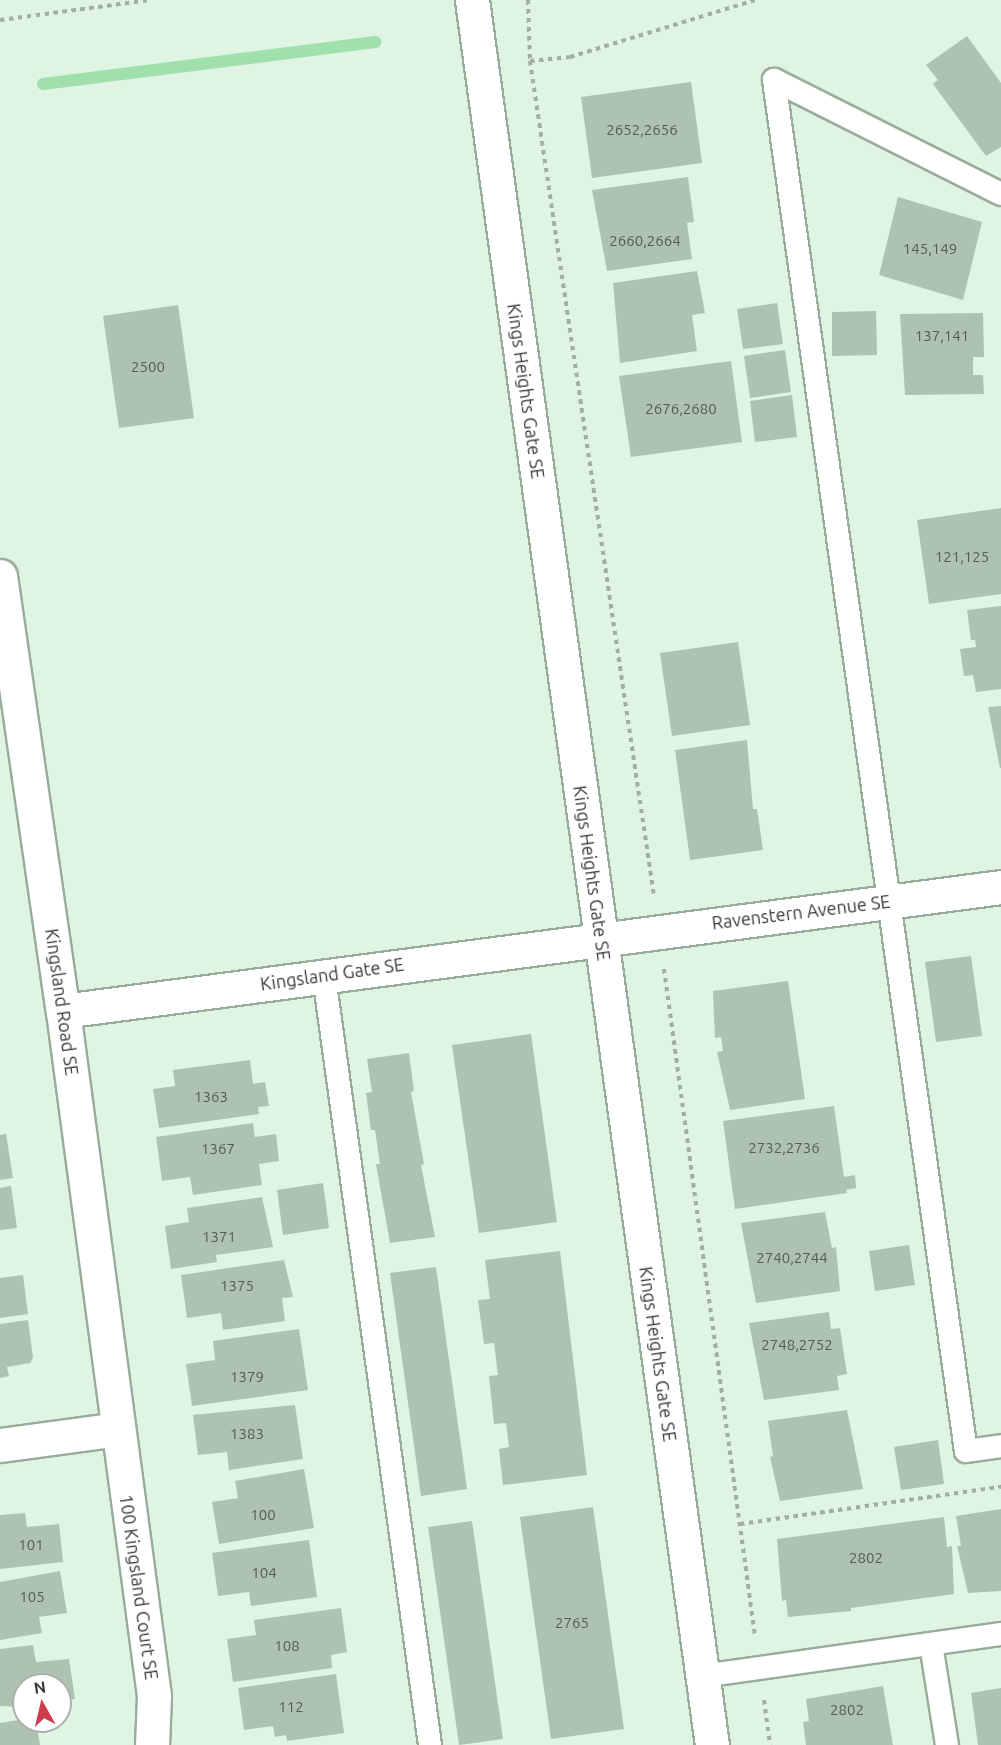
<!DOCTYPE html>
<html>
<head>
<meta charset="utf-8">
<style>
	body { margin:0 }
	#map { position:relative; width:1001px; height:1745px; overflow:hidden; background:#dff4e2; font-family:Ubuntu,sans-serif }
	div>[style] { position:absolute }
	.stream>* { height:12px; margin:-6px; padding:0 6px; transform-origin:6px; border-radius:6px; background:#a0e0ac }
	.building>* { inset:0; background:#aec2b1 }
	.path>* { height:4px; margin-top:-2px; transform-origin:0; background:repeating-linear-gradient(90deg,#9fb0a2 0 4.5px,transparent 0 9px) }
	.roads { filter:drop-shadow(2px 0 #98ac9b) drop-shadow(-2px 0 #98ac9b) drop-shadow(0 2px #98ac9b) drop-shadow(0 -2px #98ac9b) }
	.service>* { height:22px; margin:-11px; padding:0 11px; transform-origin:11px; border-radius:11px; background:#fff }
	.minor>* { height:33px; margin:-16.5px; padding:0 16.5px; transform-origin:16.5px; border-radius:16.5px; background:#fff }
	span { translate:-50% -50%; white-space:nowrap; text-align:center; line-height:1.15; -webkit-text-stroke:4.5px #fff; paint-order:stroke }
	.number-label { font-size:15px; color:#525d53 }
	.number-label span { -webkit-text-stroke-width:0 }
	.street-label { font-size:18px; color:#333b34 }
	.north { position:absolute; left:12px; top:1673px; width:60px; height:60px; box-sizing:border-box; background:#fff; border:2px solid #adb1ae; border-radius:50%; rotate:352deg; font-size:16px; font-weight:700; line-height:24px; text-align:center; color:#333b34 }
	.north::after { content:''; display:block; margin:auto; width:21px; height:27px; background:#cd3d4e; clip-path:polygon(50% 0,100% 100%,50% 72%,0 100%) }
</style>
</head>
<body>
<div id="map">
	<div class="stream">
		<div style="left:43px;top:84px;width:335px;rotate:-7.2deg"></div>
	</div>
	<div class="building">
		<div style="clip-path:polygon(967px 36px,1001px 83px,1001px 147px,986px 156px,933px 84px,938px 80px,926px 65px)"></div>
		<div style="clip-path:polygon(691px 82px,702px 163px,592px 178px,581px 97px)"></div>
		<div style="clip-path:polygon(688px 177px,694px 222px,687px 223px,692px 259px,607px 271px,592px 190px)"></div>
		<div style="clip-path:polygon(898px 197px,982px 222px,963px 300px,879px 275px)"></div>
		<div style="clip-path:polygon(697px 271px,705px 313px,692px 315px,697px 351px,620px 363px,613px 283px)"></div>
		<div style="clip-path:polygon(777px 303px,783px 344px,743px 349px,737px 309px)"></div>
		<div style="clip-path:polygon(178px 305px,194px 418px,119px 428px,103px 316px)"></div>
		<div style="clip-path:polygon(876px 311px,877px 355px,832px 356px,832px 312px)"></div>
		<div style="clip-path:polygon(983px 313px,984px 357px,973px 357px,973px 375px,983px 375px,984px 394px,905px 395px,900px 314px)"></div>
		<div style="clip-path:polygon(785px 350px,791px 392px,750px 398px,744px 356px)"></div>
		<div style="clip-path:polygon(731px 361px,742px 442px,631px 457px,619px 376px)"></div>
		<div style="clip-path:polygon(792px 395px,797px 437px,755px 442px,750px 401px)"></div>
		<div style="clip-path:polygon(1001px 508px,1001px 594px,929px 604px,917px 520px)"></div>
		<div style="clip-path:polygon(1001px 606px,1001px 689px,976px 692px,973px 675px,964px 676px,960px 649px,976px 647px,975px 640px,971px 640px,967px 610px)"></div>
		<div style="clip-path:polygon(738px 642px,750px 725px,672px 736px,660px 653px)"></div>
		<div style="clip-path:polygon(1001px 706px,1001px 768px,1000px 768px,988px 707px)"></div>
		<div style="clip-path:polygon(747px 740px,753px 809px,757px 809px,763px 850px,690px 860px,675px 750px)"></div>
		<div style="clip-path:polygon(971px 956px,982px 1036px,936px 1042px,925px 962px)"></div>
		<div style="clip-path:polygon(788px 981px,805px 1099px,730px 1110px,717px 1052px,723px 1051px,721px 1037px,715px 1038px,713px 991px)"></div>
		<div style="clip-path:polygon(531px 1034px,557px 1222px,479px 1233px,452px 1045px)"></div>
		<div style="clip-path:polygon(409px 1053px,414px 1091px,411px 1092px,424px 1164px,421px 1165px,435px 1237px,390px 1243px,376px 1164px,380px 1164px,375px 1130px,371px 1130px,366px 1093px,372px 1092px,367px 1059px)"></div>
		<div style="clip-path:polygon(250px 1060px,253px 1084px,265px 1082px,269px 1106px,258px 1107px,259px 1114px,159px 1128px,153px 1089px,175px 1086px,173px 1070px)"></div>
		<div style="clip-path:polygon(834px 1106px,844px 1177px,855px 1175px,856px 1188px,846px 1190px,847px 1193px,735px 1209px,723px 1121px)"></div>
		<div style="clip-path:polygon(253px 1123px,255px 1137px,276px 1134px,279px 1161px,259px 1164px,262px 1185px,193px 1195px,190px 1177px,162px 1181px,156px 1137px)"></div>
		<div style="clip-path:polygon(6px 1134px,13px 1178px,0 1180px,0 1135px)"></div>
		<div style="clip-path:polygon(323px 1183px,329px 1228px,283px 1235px,277px 1190px)"></div>
		<div style="clip-path:polygon(11px 1186px,17px 1228px,0 1230px,0 1188px)"></div>
		<div style="clip-path:polygon(262px 1197px,273px 1247px,216px 1255px,217px 1262px,171px 1269px,165px 1226px,189px 1222px,187px 1208px)"></div>
		<div style="clip-path:polygon(825px 1212px,832px 1248px,836px 1247px,840px 1291px,756px 1303px,741px 1223px)"></div>
		<div style="clip-path:polygon(909px 1245px,915px 1285px,875px 1291px,869px 1251px)"></div>
		<div style="clip-path:polygon(560px 1251px,587px 1475px,503px 1485px,499px 1449px,509px 1447px,506px 1423px,494px 1424px,489px 1376px,498px 1375px,494px 1343px,484px 1344px,478px 1300px,490px 1299px,485px 1260px)"></div>
		<div style="clip-path:polygon(284px 1260px,293px 1297px,282px 1298px,285px 1321px,223px 1330px,221px 1313px,187px 1318px,181px 1275px)"></div>
		<div style="clip-path:polygon(436px 1267px,467px 1489px,421px 1496px,390px 1273px)"></div>
		<div style="clip-path:polygon(23px 1275px,28px 1314px,0 1318px,0 1278px)"></div>
		<div style="clip-path:polygon(829px 1312px,831px 1329px,840px 1328px,847px 1374px,837px 1376px,839px 1390px,764px 1400px,749px 1323px)"></div>
		<div style="clip-path:polygon(28px 1320px,33px 1358px,30px 1363px,7px 1367px,9px 1376px,0 1378px,0 1324px)"></div>
		<div style="clip-path:polygon(299px 1329px,308px 1390px,192px 1406px,186px 1364px,215px 1360px,213px 1341px)"></div>
		<div style="clip-path:polygon(295px 1405px,303px 1459px,229px 1470px,227px 1452px,198px 1455px,193px 1415px)"></div>
		<div style="clip-path:polygon(847px 1410px,863px 1489px,780px 1501px,770px 1457px,773px 1456px,768px 1421px)"></div>
		<div style="clip-path:polygon(938px 1440px,944px 1484px,901px 1490px,894px 1447px)"></div>
		<div style="clip-path:polygon(304px 1469px,314px 1528px,219px 1544px,212px 1502px,238px 1498px,235px 1481px)"></div>
		<div style="clip-path:polygon(593px 1507px,624px 1729px,551px 1739px,520px 1517px)"></div>
		<div style="clip-path:polygon(1001px 1509px,1001px 1591px,968px 1593px,957px 1546px,961px 1546px,956px 1516px)"></div>
		<div style="clip-path:polygon(25px 1513px,27px 1527px,59px 1524px,63px 1562px,0 1569px,0 1515px)"></div>
		<div style="clip-path:polygon(944px 1517px,947px 1547px,952px 1546px,954px 1594px,851px 1608px,851px 1611px,788px 1617px,786px 1600px,782px 1601px,777px 1539px)"></div>
		<div style="clip-path:polygon(472px 1521px,503px 1739px,459px 1745px,428px 1527px)"></div>
		<div style="clip-path:polygon(309px 1540px,317px 1597px,251px 1606px,249px 1592px,218px 1596px,212px 1553px)"></div>
		<div style="clip-path:polygon(60px 1571px,67px 1613px,39px 1617px,42px 1633px,0 1640px,0 1582px)"></div>
		<div style="clip-path:polygon(341px 1608px,347px 1652px,331px 1655px,332px 1668px,233px 1682px,227px 1639px,256px 1635px,254px 1620px)"></div>
		<div style="clip-path:polygon(33px 1645px,36px 1662px,69px 1659px,75px 1699px,60px 1701px,60px 1685px,24px 1685px,24px 1707px,0 1706px,0 1649px)"></div>
		<div style="clip-path:polygon(336px 1674px,344px 1733px,287px 1741px,286px 1735px,275px 1737px,273px 1726px,244px 1730px,238px 1688px)"></div>
		<div style="clip-path:polygon(883px 1686px,893px 1745px,806px 1745px,803px 1722px,809px 1721px,806px 1699px)"></div>
		<div style="clip-path:polygon(1001px 1688px,1001px 1745px,978px 1745px,971px 1693px)"></div>
		<div style="clip-path:polygon(24px 1719px,36px 1721px,40px 1745px,0 1745px,0 1723px)"></div>
	</div>
	<div class="path">
		<div style="left:528px;top:0;width:61px;rotate:88.1deg"></div>
		<div style="left:530px;top:61px;width:844px;rotate:81.55deg"></div>
		<div style="left:0;top:20px;width:151px;rotate:-7.6deg"></div>
		<div style="left:530px;top:61px;width:40px;rotate:-5.7deg"></div>
		<div style="left:570px;top:57px;width:194px;rotate:-17.1deg"></div>
		<div style="left:664px;top:969px;width:673px;rotate:82.23deg"></div>
		<div style="left:740px;top:1524px;width:264px;rotate:-8.1deg"></div>
		<div style="left:764px;top:1700px;width:45px;rotate:82.4deg"></div>
	</div>
	<div class="roads">
		<div class="service">
			<div style="left:1001px;top:194px;width:254px;rotate:-153.3deg"></div>
			<div style="left:774px;top:80px;width:1384px;rotate:82.03deg"></div>
			<div style="left:966px;top:1451px;width:35px;rotate:-8deg"></div>
			<div style="left:324px;top:976px;width:776px;rotate:82.15deg"></div>
			<div style="left:931px;top:1644px;width:102px;rotate:81deg"></div>
			<div style="left:702px;top:1676px;width:302px;rotate:-8deg"></div>
		</div>
		<div class="minor">
			<div style="left:472px;top:0;width:1761px;rotate:82.17deg"></div>
			<div style="left:0;top:576px;width:440px;rotate:81.8deg"></div>
			<div style="left:63px;top:1011px;width:691px;rotate:82.43deg"></div>
			<div style="left:154px;top:1696px;width:49px;rotate:92.3deg"></div>
			<div style="left:63px;top:1011px;width:946px;rotate:-7.53deg"></div>
			<div style="left:0;top:1445px;width:119px;rotate:-7.7deg"></div>
		</div>
	</div>
	<div class="number-label">
		<span style="left:642px;top:130px">2652,2656</span>
		<span style="left:645px;top:241px">2660,2664</span>
		<span style="left:930px;top:249px">145,149</span>
		<span style="left:942px;top:336px">137,141</span>
		<span style="left:148px;top:367px">2500</span>
		<span style="left:681px;top:409px">2676,2680</span>
		<span style="left:962px;top:557px">121,125</span>
		<span style="left:211px;top:1097px">1363</span>
		<span style="left:784px;top:1148px">2732,2736</span>
		<span style="left:218px;top:1149px">1367</span>
		<span style="left:219px;top:1237px">1371</span>
		<span style="left:792px;top:1258px">2740,2744</span>
		<span style="left:237px;top:1286px">1375</span>
		<span style="left:797px;top:1345px">2748,2752</span>
		<span style="left:247px;top:1377px">1379</span>
		<span style="left:247px;top:1434px">1383</span>
		<span style="left:263px;top:1515px">100</span>
		<span style="left:31px;top:1545px">101</span>
		<span style="left:866px;top:1558px">2802</span>
		<span style="left:264px;top:1573px">104</span>
		<span style="left:32px;top:1597px">105</span>
		<span style="left:572px;top:1623px">2765</span>
		<span style="left:287px;top:1646px">108</span>
		<span style="left:291px;top:1707px">112</span>
		<span style="left:847px;top:1710px">2802</span>
	</div>
	<div class="street-label">
		<span style="left:526px;top:391px;rotate:82deg">Kings Heights Gate SE</span>
		<span style="left:592px;top:873px;rotate:82deg">Kings Heights Gate SE</span>
		<span style="left:801px;top:912px;rotate:-7deg">Ravenstern Avenue SE</span>
		<span style="left:332px;top:974px;rotate:-8deg">Kingsland Gate SE</span>
		<span style="left:62px;top:1002px;rotate:82deg">Kingsland Road SE</span>
		<span style="left:658px;top:1354px;rotate:82deg">Kings Heights Gate SE</span>
		<span style="left:139px;top:1587px;rotate:82deg">100 Kingsland Court SE</span>
	</div>
	<div class="north">N</div>
</div>
</body>
</html>
